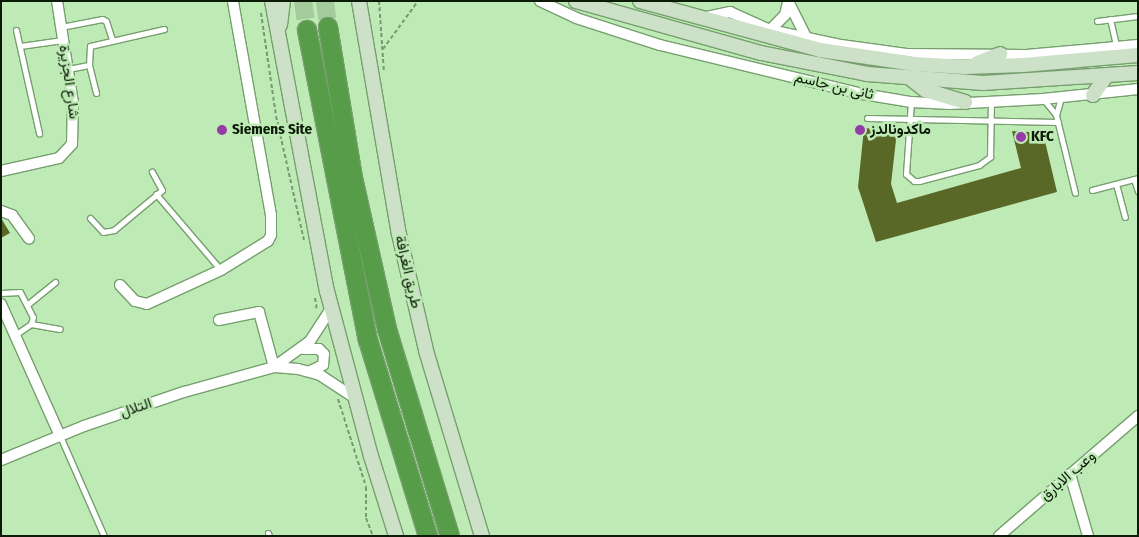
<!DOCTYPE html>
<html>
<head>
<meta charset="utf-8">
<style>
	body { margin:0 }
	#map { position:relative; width:1139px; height:537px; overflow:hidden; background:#beeab5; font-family:"Fira Sans Condensed",Vazirmatn,sans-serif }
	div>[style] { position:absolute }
	.building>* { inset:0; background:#596826 }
	.highway-tunnel>* { height:18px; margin-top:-9px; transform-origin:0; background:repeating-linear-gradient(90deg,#a3cb9b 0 18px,transparent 0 27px) }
	.path>* { height:2px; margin-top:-1px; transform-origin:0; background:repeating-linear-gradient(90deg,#779871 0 4px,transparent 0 6.5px) }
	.roads { filter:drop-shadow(1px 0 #769f6e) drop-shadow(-1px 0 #769f6e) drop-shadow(0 1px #769f6e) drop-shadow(0 -1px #769f6e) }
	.lane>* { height:5px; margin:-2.5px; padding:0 2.5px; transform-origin:2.5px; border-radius:2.5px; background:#fff }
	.street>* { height:10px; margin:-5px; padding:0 5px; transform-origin:5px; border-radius:5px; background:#fff }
	.secondary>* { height:14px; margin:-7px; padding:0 7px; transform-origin:7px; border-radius:7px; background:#cce1c8 }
	.highway>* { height:18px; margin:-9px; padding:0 9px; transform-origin:9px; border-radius:9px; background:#569c49 }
	.dots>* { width:14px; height:14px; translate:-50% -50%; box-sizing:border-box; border:2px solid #beeab5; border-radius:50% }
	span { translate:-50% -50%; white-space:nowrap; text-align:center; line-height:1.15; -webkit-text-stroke:5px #beeab5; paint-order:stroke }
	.street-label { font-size:15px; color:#0b1b08 }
	.poi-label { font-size:15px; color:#0b1b08; font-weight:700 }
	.left { translate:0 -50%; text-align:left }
	.frame { position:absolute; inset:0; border:2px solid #0b1b08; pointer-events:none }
</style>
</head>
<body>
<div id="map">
	<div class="building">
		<div style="clip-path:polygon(864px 128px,897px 131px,891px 184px,897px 203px,1021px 168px,1012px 131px,1043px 133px,1057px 192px,876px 242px,858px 187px)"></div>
		<div style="clip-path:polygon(1px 218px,10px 233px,1px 238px)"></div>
	</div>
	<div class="highway-tunnel">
		<div style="left:303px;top:1px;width:29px;rotate:82deg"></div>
		<div style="left:325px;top:1px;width:26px;rotate:83deg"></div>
	</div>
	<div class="path">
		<div style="left:379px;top:1px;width:71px;rotate:86deg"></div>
		<div style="left:261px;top:13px;width:104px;rotate:81.7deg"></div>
		<div style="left:276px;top:116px;width:127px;rotate:77.3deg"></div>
		<div style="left:383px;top:49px;width:59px;rotate:-53.9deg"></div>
		<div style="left:315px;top:298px;width:13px;rotate:81deg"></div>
		<div style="left:338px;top:399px;width:92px;rotate:72.3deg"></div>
		<div style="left:366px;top:487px;width:31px;rotate:90deg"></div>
		<div style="left:366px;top:518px;width:19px;rotate:69deg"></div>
	</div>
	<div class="roads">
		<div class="lane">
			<div style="left:1110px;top:19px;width:28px;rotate:77deg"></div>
			<div style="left:1097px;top:21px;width:41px;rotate:-7deg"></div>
			<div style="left:61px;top:27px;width:42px;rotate:-11deg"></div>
			<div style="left:102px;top:19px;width:4px;rotate:27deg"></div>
			<div style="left:106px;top:21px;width:19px;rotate:72deg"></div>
			<div style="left:16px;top:30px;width:106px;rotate:77.4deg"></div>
			<div style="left:20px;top:46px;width:43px;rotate:-7.9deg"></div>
			<div style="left:68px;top:69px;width:21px;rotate:-11deg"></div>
			<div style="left:96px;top:93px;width:29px;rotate:-104deg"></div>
			<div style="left:89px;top:65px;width:19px;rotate:-87deg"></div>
			<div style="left:90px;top:46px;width:76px;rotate:-12.9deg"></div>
			<div style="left:1044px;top:100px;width:19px;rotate:51deg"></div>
			<div style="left:1056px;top:115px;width:80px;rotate:76.3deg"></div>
			<div style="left:911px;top:102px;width:72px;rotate:94deg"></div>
			<div style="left:906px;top:174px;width:11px;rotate:41deg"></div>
			<div style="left:914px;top:181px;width:5px"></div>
			<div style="left:919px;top:181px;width:62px;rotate:-14.9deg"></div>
			<div style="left:979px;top:165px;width:14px;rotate:-36deg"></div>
			<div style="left:990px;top:157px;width:55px;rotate:-89deg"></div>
			<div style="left:1056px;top:115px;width:19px;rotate:-74deg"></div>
			<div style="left:867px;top:118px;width:191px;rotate:1.2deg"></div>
			<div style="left:1134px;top:179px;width:13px;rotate:72deg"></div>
			<div style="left:1116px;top:184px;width:34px;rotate:75deg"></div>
			<div style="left:1092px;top:190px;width:48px;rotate:-14.6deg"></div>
			<div style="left:156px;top:194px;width:100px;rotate:49.5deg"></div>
			<div style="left:90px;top:218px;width:19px;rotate:47deg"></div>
			<div style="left:103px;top:232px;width:11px;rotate:-10deg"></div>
			<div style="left:114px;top:230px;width:62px;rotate:-39.8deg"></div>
			<div style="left:162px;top:190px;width:21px;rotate:-119deg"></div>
			<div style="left:1px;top:293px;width:19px;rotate:-3deg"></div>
			<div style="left:20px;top:292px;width:28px;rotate:63deg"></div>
			<div style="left:33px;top:317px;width:7px;rotate:106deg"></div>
			<div style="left:31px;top:324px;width:18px;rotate:146deg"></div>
			<div style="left:28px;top:304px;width:35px;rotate:-39deg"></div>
			<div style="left:31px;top:324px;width:29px;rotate:10deg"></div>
			<div style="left:60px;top:436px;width:109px;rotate:66.3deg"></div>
			<div style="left:268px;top:533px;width:3px;rotate:72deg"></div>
		</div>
		<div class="street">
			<div style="left:540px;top:1px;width:40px;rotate:25deg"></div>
			<div style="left:576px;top:18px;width:88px;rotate:17.8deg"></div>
			<div style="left:660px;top:45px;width:209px;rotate:13.6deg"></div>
			<div style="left:863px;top:94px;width:49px;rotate:9.5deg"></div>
			<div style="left:911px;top:102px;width:39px;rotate:3deg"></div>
			<div style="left:950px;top:104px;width:93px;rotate:-3.1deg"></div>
			<div style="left:1043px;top:99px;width:96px;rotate:-6deg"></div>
			<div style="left:788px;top:1px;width:42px;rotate:63.4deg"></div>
			<div style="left:702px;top:18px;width:29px;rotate:-12deg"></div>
			<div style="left:730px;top:12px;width:44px;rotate:24.2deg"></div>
			<div style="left:770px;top:30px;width:73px;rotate:11.9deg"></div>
			<div style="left:841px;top:45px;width:66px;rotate:7.9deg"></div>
			<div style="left:906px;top:54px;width:120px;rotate:0.5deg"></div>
			<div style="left:1026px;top:55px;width:112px;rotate:-5.1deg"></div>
			<div style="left:770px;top:30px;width:21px;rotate:-45deg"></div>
			<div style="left:785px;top:15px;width:13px;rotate:-77deg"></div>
			<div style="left:1px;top:171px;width:59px;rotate:-12.6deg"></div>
			<div style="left:59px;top:158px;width:19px;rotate:-47deg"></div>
			<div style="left:72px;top:144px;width:41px;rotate:-88.6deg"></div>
			<div style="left:73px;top:103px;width:103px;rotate:-98.9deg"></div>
			<div style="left:1px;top:211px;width:12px;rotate:20deg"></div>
			<div style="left:12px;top:215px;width:29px;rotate:54deg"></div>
			<div style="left:120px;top:285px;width:22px;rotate:47deg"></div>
			<div style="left:135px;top:301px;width:12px;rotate:14deg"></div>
			<div style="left:147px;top:304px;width:81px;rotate:-24.7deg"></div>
			<div style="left:221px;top:270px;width:55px;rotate:-31.7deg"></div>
			<div style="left:268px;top:241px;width:7px;rotate:-63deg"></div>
			<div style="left:271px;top:235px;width:20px;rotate:-90deg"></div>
			<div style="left:271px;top:215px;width:217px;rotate:-100.1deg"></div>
			<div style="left:1px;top:304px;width:145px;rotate:65.9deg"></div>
			<div style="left:219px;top:320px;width:41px;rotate:-11.3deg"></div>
			<div style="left:259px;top:312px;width:57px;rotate:74.7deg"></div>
			<div style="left:303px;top:349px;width:16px"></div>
			<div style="left:319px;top:349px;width:7px;rotate:45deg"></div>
			<div style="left:324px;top:354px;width:11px;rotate:95deg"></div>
			<div style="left:323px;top:365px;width:14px;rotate:155deg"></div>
			<div style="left:275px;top:367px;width:23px;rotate:5deg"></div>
			<div style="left:298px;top:369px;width:23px;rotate:15deg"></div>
			<div style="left:320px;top:375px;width:42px;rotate:33.3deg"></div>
			<div style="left:1px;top:460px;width:90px;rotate:-22.3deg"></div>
			<div style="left:84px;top:426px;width:106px;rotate:-18.8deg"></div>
			<div style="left:184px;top:392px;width:93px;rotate:-15.5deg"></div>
			<div style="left:274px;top:367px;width:44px;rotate:-35.8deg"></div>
			<div style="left:310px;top:341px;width:40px;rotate:-57.1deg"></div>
			<div style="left:1070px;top:474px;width:65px;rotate:73.8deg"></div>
			<div style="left:999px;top:536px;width:184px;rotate:-40.8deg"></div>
		</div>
		<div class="secondary">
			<div style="left:272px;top:1px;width:295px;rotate:79.3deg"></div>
			<div style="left:327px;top:291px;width:171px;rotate:75.1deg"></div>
			<div style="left:371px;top:456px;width:84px;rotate:72.6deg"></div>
			<div style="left:359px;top:1px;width:236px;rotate:80.3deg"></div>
			<div style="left:399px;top:234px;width:123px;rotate:76.9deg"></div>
			<div style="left:427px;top:354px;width:190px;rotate:73.2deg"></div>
			<div style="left:576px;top:1px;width:192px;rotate:15.7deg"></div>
			<div style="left:761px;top:53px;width:108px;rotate:11.2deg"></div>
			<div style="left:867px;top:74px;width:116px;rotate:4.4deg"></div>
			<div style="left:983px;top:83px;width:155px;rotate:-3.7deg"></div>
			<div style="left:640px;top:1px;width:187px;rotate:15.2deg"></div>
			<div style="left:820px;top:50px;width:96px;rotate:8.4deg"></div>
			<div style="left:915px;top:64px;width:50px;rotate:3.4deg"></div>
			<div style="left:965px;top:67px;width:58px;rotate:-2deg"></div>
			<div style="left:1023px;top:65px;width:115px;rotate:-5deg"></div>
			<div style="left:280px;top:25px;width:24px;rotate:-83deg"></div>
			<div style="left:977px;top:63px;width:25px;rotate:-21deg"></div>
			<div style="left:911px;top:79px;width:18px;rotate:38deg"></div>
			<div style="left:925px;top:90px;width:42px;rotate:16.7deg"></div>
			<div style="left:1093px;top:95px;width:24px;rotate:-55deg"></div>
		</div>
		<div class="highway">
			<div style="left:328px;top:27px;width:153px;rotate:80.6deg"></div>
			<div style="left:353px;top:178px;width:155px;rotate:77.3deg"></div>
			<div style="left:387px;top:329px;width:216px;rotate:73.1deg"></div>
			<div style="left:307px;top:30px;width:316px;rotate:78.9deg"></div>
			<div style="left:368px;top:340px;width:205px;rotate:73deg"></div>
		</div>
	</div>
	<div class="dots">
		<div style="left:222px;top:130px;background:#943ba6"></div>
		<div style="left:860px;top:130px;background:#943ba6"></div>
		<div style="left:1021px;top:137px;background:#943ba6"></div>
	</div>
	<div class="street-label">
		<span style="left:69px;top:82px;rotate:82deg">شارع الجزيرة</span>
		<span style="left:834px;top:86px;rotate:13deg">ثانى بن جاسم</span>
		<span style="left:408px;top:272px;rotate:77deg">طريق الغرافة</span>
		<span style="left:136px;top:408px;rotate:-19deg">التلال</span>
		<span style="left:1068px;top:476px;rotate:-41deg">وعب الابارق</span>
	</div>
	<div class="poi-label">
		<span class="left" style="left:232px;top:130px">Siemens Site</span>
		<span class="left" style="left:870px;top:130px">ماكدونالدز</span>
		<span class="left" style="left:1031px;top:137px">KFC</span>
	</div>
	<div class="frame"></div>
</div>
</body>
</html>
